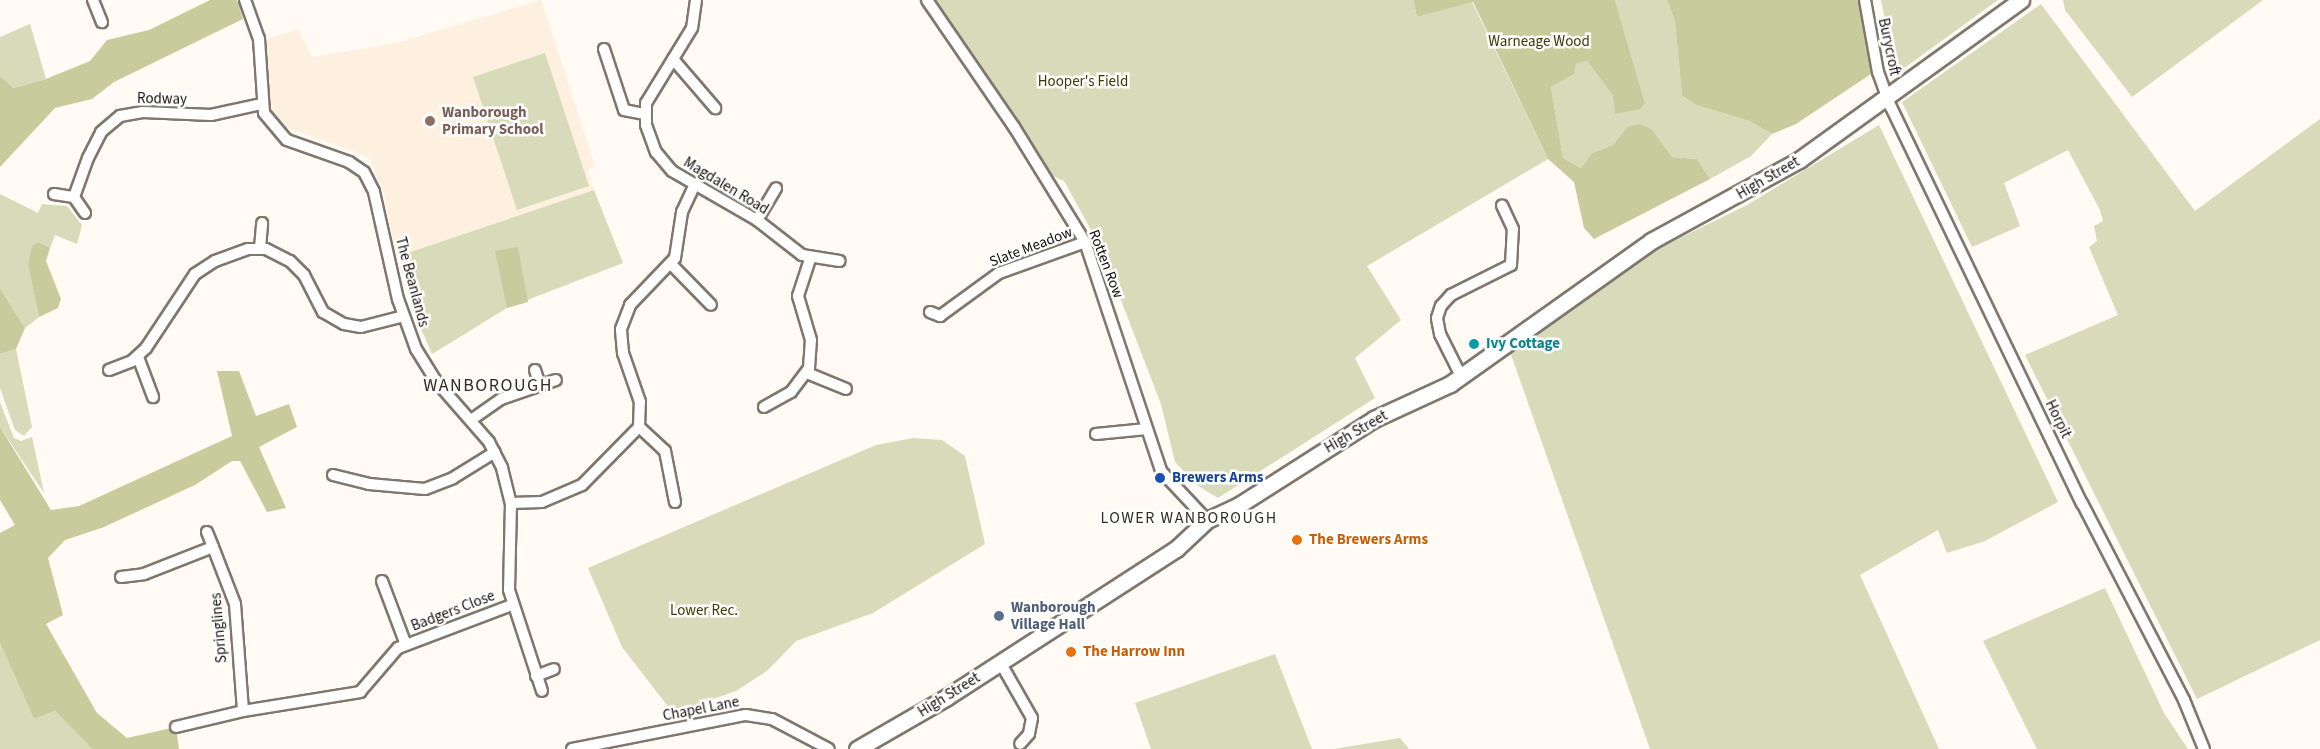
<!DOCTYPE html>
<html>
<head>
<meta charset="utf-8">
<style>
	body { margin:0 }
	#map { position:relative; width:2320px; height:749px; overflow:hidden; background:#fffaf3; font-family:"Source Sans 3",sans-serif }
	div>[style] { position:absolute }
	.built>* { inset:0; background:#fdf0de }
	.green>* { inset:0; background:#d7dbba }
	.forest>* { inset:0; background:#c8cc9d }
	.roads { filter:drop-shadow(2px 0 #7f776d) drop-shadow(-2px 0 #7f776d) drop-shadow(0 2px #7f776d) drop-shadow(0 -2px #7f776d) }
	.street>* { height:10px; margin:-5px; padding:0 5px; transform-origin:5px; border-radius:5px; background:#fff }
	.secondary>* { height:15px; margin:-7.5px; padding:0 7.5px; transform-origin:7.5px; border-radius:7.5px; background:#fff }
	.dots>* { width:16px; height:16px; translate:-50% -50%; box-sizing:border-box; border:3px solid #fff; border-radius:50% }
	span { translate:-50% -50%; white-space:nowrap; text-align:center; line-height:1.15; -webkit-text-stroke:5px #fff; paint-order:stroke }
	.park-label { font-size:15px; color:#393b00 }
	.street-label { font-size:15px; color:#110f0b }
	.education-label { font-size:15px; color:#785e54; font-weight:700 }
	.left { translate:0 -50%; text-align:left }
	.culture-label { font-size:15px; color:#0d838f; font-weight:700 }
	.transit-label { font-size:15px; color:#164399; font-weight:700 }
	.food-label { font-size:15px; color:#c56008; font-weight:700 }
	.service-label { font-size:15px; color:#4e5e75; font-weight:700 }
	.neighbourhood-label { font-size:16px; color:#322c23; letter-spacing:1.5px }
	.quarter-label { font-size:18px; color:#322c23; letter-spacing:1.5px }
</style>
</head>
<body>
<div id="map">
	<div class="built">
		<div style="clip-path:polygon(541px 0,595px 166px,587px 170px,594px 190px,396px 257px,384px 193px,369px 157px,288px 128px,273px 113px,262px 41px,298px 29px,312px 57px,396px 43px)"></div>
	</div>
	<div class="green">
		<div style="clip-path:polygon(927px 0,1413px 0,1417px 17px,1472px 2px,1548px 159px,1367px 266px,1401px 320px,1355px 358px,1375px 398px,1218px 498px,1197px 485px,1175px 462px,1161px 404px,1100px 246px,1064px 181px,1041px 171px)"></div>
		<div style="clip-path:polygon(1615px 0,1667px 0,1675px 22px,1682px 96px,1696px 105px,1749px 121px,1772px 134px,1751px 156px,1710px 179px,1697px 159px,1672px 157px,1627px 127px,1613px 145px,1592px 153px,1581px 168px,1563px 158px,1551px 87px,1573px 74px,1576px 64px,1587px 61px,1613px 96px,1645px 103px)"></div>
		<div style="clip-path:polygon(1881px 0,1998px 0,1896px 74px)"></div>
		<div style="clip-path:polygon(2063px 0,2263px 0,2132px 97px,2065px 10px)"></div>
		<div style="clip-path:polygon(2041px 4px,2195px 211px,2320px 119px,2320px 640px,2197px 699px,2025px 355px,2118px 315px,2089px 247px,2097px 241px,2094px 226px,2103px 221px,2100px 210px,2068px 150px,2004px 183px,2020px 226px,1972px 247px,1902px 102px)"></div>
		<div style="clip-path:polygon(30px 24px,46px 79px,12px 88px,0 76px,0 37px)"></div>
		<div style="clip-path:polygon(545px 53px,589px 186px,517px 210px,473px 77px)"></div>
		<div style="clip-path:polygon(1879px 125px,2058px 502px,1985px 541px,1947px 553px,1938px 530px,1860px 575px,1939px 749px,1650px 749px,1510px 352px,1655px 250px,1747px 205px)"></div>
		<div style="clip-path:polygon(594px 190px,623px 263px,507px 308px,432px 354px,413px 310px,399px 256px)"></div>
		<div style="clip-path:polygon(0 194px,38px 213px,42px 204px,67px 206px,82px 225px,77px 244px,55px 235px,50px 248px,39px 242px,28px 266px,39px 317px,25px 328px,0 288px)"></div>
		<div style="clip-path:polygon(16px 349px,32px 427px,24px 436px,15px 430px,0 388px,0 354px)"></div>
		<div style="clip-path:polygon(0 402px,14px 438px,21px 441px,32px 437px,44px 493px,0 427px)"></div>
		<div style="clip-path:polygon(913px 438px,942px 440px,965px 456px,985px 544px,873px 613px,796px 641px,768px 670px,736px 691px,673px 713px,622px 647px,588px 568px,876px 445px)"></div>
		<div style="clip-path:polygon(2105px 588px,2164px 713px,2188px 749px,2037px 749px,1983px 641px)"></div>
		<div style="clip-path:polygon(0 643px,34px 719px,55px 711px,92px 749px,0 749px)"></div>
		<div style="clip-path:polygon(1275px 654px,1312px 749px,1151px 749px,1135px 703px)"></div>
		<div style="clip-path:polygon(1400px 738px,1409px 749px,1334px 749px)"></div>
	</div>
	<div class="forest">
		<div style="clip-path:polygon(210px 0,237px 0,243px 19px,114px 82px,92px 99px,55px 108px,0 167px,0 76px,13px 88px,46px 79px,90px 61px,107px 40px,149px 30px)"></div>
		<div style="clip-path:polygon(1413px 0,1615px 0,1645px 103px,1640px 109px,1615px 114px,1613px 96px,1587px 61px,1576px 64px,1574px 74px,1551px 87px,1563px 158px,1581px 168px,1592px 153px,1613px 145px,1627px 127px,1639px 124px,1651px 129px,1672px 157px,1697px 159px,1710px 179px,1594px 239px,1584px 228px,1574px 182px,1548px 159px,1473px 2px,1417px 17px)"></div>
		<div style="clip-path:polygon(1667px 0,1860px 0,1871px 74px,1796px 124px,1772px 134px,1749px 121px,1696px 105px,1682px 96px,1675px 22px)"></div>
		<div style="clip-path:polygon(39px 242px,50px 248px,46px 261px,61px 299px,58px 308px,39px 317px,28px 266px,32px 246px)"></div>
		<div style="clip-path:polygon(518px 247px,528px 302px,507px 308px,495px 251px)"></div>
		<div style="clip-path:polygon(0 288px,25px 328px,16px 349px,0 354px)"></div>
		<div style="clip-path:polygon(217px 371px,239px 371px,256px 416px,289px 404px,297px 427px,259px 447px,286px 508px,267px 512px,240px 461px,232px 461px,195px 485px,104px 527px,65px 540px,48px 558px,63px 615px,46px 624px,97px 713px,127px 738px,176px 727px,179px 749px,92px 749px,55px 711px,34px 719px,0 643px,0 533px,15px 525px,0 500px,0 427px,51px 510px,79px 506px,232px 436px)"></div>
	</div>
	<div class="roads">
		<div class="street">
			<div style="left:93px;top:0;width:24px;rotate:68deg"></div>
			<div style="left:245px;top:0;width:41px;rotate:70.3deg"></div>
			<div style="left:259px;top:39px;width:74px;rotate:86.1deg"></div>
			<div style="left:264px;top:113px;width:35px;rotate:50deg"></div>
			<div style="left:287px;top:140px;width:66px;rotate:19.5deg"></div>
			<div style="left:349px;top:162px;width:18px;rotate:34deg"></div>
			<div style="left:364px;top:172px;width:22px;rotate:63deg"></div>
			<div style="left:374px;top:192px;width:110px;rotate:77.4deg"></div>
			<div style="left:398px;top:299px;width:53px;rotate:70.2deg"></div>
			<div style="left:416px;top:349px;width:36px;rotate:58deg"></div>
			<div style="left:435px;top:380px;width:82px;rotate:48.9deg"></div>
			<div style="left:489px;top:442px;width:29px;rotate:63deg"></div>
			<div style="left:502px;top:468px;width:36px;rotate:76deg"></div>
			<div style="left:511px;top:503px;width:87px;rotate:91.3deg"></div>
			<div style="left:509px;top:590px;width:106px;rotate:71.9deg"></div>
			<div style="left:696px;top:0;width:28px;rotate:98deg"></div>
			<div style="left:692px;top:28px;width:88px;rotate:121.5deg"></div>
			<div style="left:646px;top:103px;width:22px;rotate:90deg"></div>
			<div style="left:646px;top:125px;width:29px;rotate:70deg"></div>
			<div style="left:656px;top:152px;width:25px;rotate:50deg"></div>
			<div style="left:672px;top:171px;width:98px;rotate:30deg"></div>
			<div style="left:757px;top:220px;width:57px;rotate:37.9deg"></div>
			<div style="left:802px;top:255px;width:38px;rotate:9deg"></div>
			<div style="left:927px;top:0;width:154px;rotate:55.6deg"></div>
			<div style="left:1014px;top:127px;width:135px;rotate:58.3deg"></div>
			<div style="left:1085px;top:242px;width:241px;rotate:71.6deg"></div>
			<div style="left:1161px;top:471px;width:67px;rotate:46.8deg"></div>
			<div style="left:1865px;top:0;width:73px;rotate:79.8deg"></div>
			<div style="left:1878px;top:72px;width:37px;rotate:70deg"></div>
			<div style="left:1891px;top:107px;width:440px;rotate:64.3deg"></div>
			<div style="left:2082px;top:503px;width:222px;rotate:62.6deg"></div>
			<div style="left:2184px;top:700px;width:53px;rotate:67.8deg"></div>
			<div style="left:604px;top:49px;width:64px;rotate:71.8deg"></div>
			<div style="left:624px;top:110px;width:20px;rotate:11deg"></div>
			<div style="left:673px;top:59px;width:65px;rotate:49.4deg"></div>
			<div style="left:54px;top:194px;width:20px;rotate:9deg"></div>
			<div style="left:85px;top:213px;width:19px;rotate:-125deg"></div>
			<div style="left:74px;top:197px;width:41px;rotate:-70.3deg"></div>
			<div style="left:88px;top:158px;width:29px;rotate:-63deg"></div>
			<div style="left:101px;top:132px;width:25px;rotate:-40deg"></div>
			<div style="left:120px;top:116px;width:23px;rotate:-10deg"></div>
			<div style="left:143px;top:112px;width:68px;rotate:2.5deg"></div>
			<div style="left:211px;top:115px;width:51px;rotate:-12.4deg"></div>
			<div style="left:757px;top:220px;width:37px;rotate:-59deg"></div>
			<div style="left:260px;top:248px;width:25px;rotate:-85deg"></div>
			<div style="left:671px;top:264px;width:57px;rotate:45.7deg"></div>
			<div style="left:930px;top:312px;width:11px;rotate:22deg"></div>
			<div style="left:940px;top:316px;width:73px;rotate:-36.1deg"></div>
			<div style="left:999px;top:273px;width:91px;rotate:-19.8deg"></div>
			<div style="left:138px;top:357px;width:43px;rotate:69.4deg"></div>
			<div style="left:109px;top:370px;width:25px;rotate:-21deg"></div>
			<div style="left:132px;top:361px;width:19px;rotate:-43deg"></div>
			<div style="left:146px;top:348px;width:89px;rotate:-56.5deg"></div>
			<div style="left:195px;top:274px;width:24px;rotate:-33deg"></div>
			<div style="left:215px;top:261px;width:35px;rotate:-20deg"></div>
			<div style="left:248px;top:249px;width:18px"></div>
			<div style="left:266px;top:249px;width:27px;rotate:27deg"></div>
			<div style="left:290px;top:261px;width:20px;rotate:45deg"></div>
			<div style="left:304px;top:275px;width:42px;rotate:62.8deg"></div>
			<div style="left:323px;top:312px;width:24px;rotate:30deg"></div>
			<div style="left:344px;top:324px;width:17px;rotate:10deg"></div>
			<div style="left:361px;top:327px;width:44px;rotate:-14.3deg"></div>
			<div style="left:535px;top:370px;width:16px;rotate:72deg"></div>
			<div style="left:807px;top:373px;width:42px;rotate:22.3deg"></div>
			<div style="left:1461px;top:376px;width:47px;rotate:-116.6deg"></div>
			<div style="left:1440px;top:334px;width:16px;rotate:-101deg"></div>
			<div style="left:1437px;top:318px;width:13px;rotate:-72deg"></div>
			<div style="left:1441px;top:306px;width:15px;rotate:-48deg"></div>
			<div style="left:1451px;top:295px;width:67px;rotate:-26.6deg"></div>
			<div style="left:1511px;top:265px;width:36px;rotate:-87deg"></div>
			<div style="left:1513px;top:229px;width:26px;rotate:-115deg"></div>
			<div style="left:764px;top:407px;width:31px;rotate:-29deg"></div>
			<div style="left:791px;top:392px;width:30px;rotate:-53deg"></div>
			<div style="left:809px;top:368px;width:28px;rotate:-86deg"></div>
			<div style="left:811px;top:340px;width:46px;rotate:-106.5deg"></div>
			<div style="left:798px;top:296px;width:40px;rotate:-72deg"></div>
			<div style="left:471px;top:420px;width:37px;rotate:-35deg"></div>
			<div style="left:501px;top:399px;width:58px;rotate:-19.1deg"></div>
			<div style="left:1096px;top:434px;width:51px;rotate:-5.6deg"></div>
			<div style="left:333px;top:475px;width:37px;rotate:14deg"></div>
			<div style="left:369px;top:484px;width:56px;rotate:5.1deg"></div>
			<div style="left:425px;top:489px;width:30px;rotate:-21deg"></div>
			<div style="left:453px;top:478px;width:49px;rotate:-31.8deg"></div>
			<div style="left:675px;top:502px;width:52px;rotate:-101.1deg"></div>
			<div style="left:665px;top:451px;width:35px;rotate:-137deg"></div>
			<div style="left:639px;top:427px;width:25px;rotate:-88deg"></div>
			<div style="left:640px;top:402px;width:52px;rotate:-109.1deg"></div>
			<div style="left:623px;top:353px;width:24px;rotate:-95deg"></div>
			<div style="left:621px;top:329px;width:26px;rotate:-69deg"></div>
			<div style="left:630px;top:305px;width:65px;rotate:-46.2deg"></div>
			<div style="left:675px;top:258px;width:47px;rotate:-81.3deg"></div>
			<div style="left:682px;top:212px;width:31px;rotate:-65deg"></div>
			<div style="left:511px;top:503px;width:31px;rotate:-2deg"></div>
			<div style="left:542px;top:502px;width:43px;rotate:-23deg"></div>
			<div style="left:582px;top:485px;width:81px;rotate:-45.5deg"></div>
			<div style="left:207px;top:532px;width:16px;rotate:68deg"></div>
			<div style="left:121px;top:577px;width:23px;rotate:-7deg"></div>
			<div style="left:144px;top:574px;width:74px;rotate:-21.4deg"></div>
			<div style="left:213px;top:547px;width:61px;rotate:68.9deg"></div>
			<div style="left:235px;top:604px;width:107px;rotate:85.7deg"></div>
			<div style="left:243px;top:711px;width:119px;rotate:-9.2deg"></div>
			<div style="left:360px;top:692px;width:58px;rotate:-49.2deg"></div>
			<div style="left:398px;top:648px;width:122px;rotate:-20.7deg"></div>
			<div style="left:382px;top:581px;width:68px;rotate:69.4deg"></div>
			<div style="left:1000px;top:662px;width:64px;rotate:60.3deg"></div>
			<div style="left:1032px;top:718px;width:16px;rotate:101deg"></div>
			<div style="left:1029px;top:734px;width:13px;rotate:132deg"></div>
			<div style="left:536px;top:676px;width:19px;rotate:-21deg"></div>
			<div style="left:176px;top:727px;width:69px;rotate:-13.4deg"></div>
			<div style="left:572px;top:749px;width:177px;rotate:-11.1deg"></div>
			<div style="left:746px;top:715px;width:26px;rotate:9deg"></div>
			<div style="left:772px;top:719px;width:64px;rotate:27.8deg"></div>
		</div>
		<div class="secondary">
			<div style="left:857px;top:749px;width:104px;rotate:-30deg"></div>
			<div style="left:947px;top:697px;width:273px;rotate:-32.9deg"></div>
			<div style="left:1176px;top:549px;width:42px;rotate:-43.1deg"></div>
			<div style="left:1207px;top:520px;width:35px;rotate:-25deg"></div>
			<div style="left:1239px;top:505px;width:160px;rotate:-32.5deg"></div>
			<div style="left:1374px;top:419px;width:84px;rotate:-24.7deg"></div>
			<div style="left:1450px;top:384px;width:247px;rotate:-35.4deg"></div>
			<div style="left:1651px;top:241px;width:169px;rotate:-28.7deg"></div>
			<div style="left:1799px;top:160px;width:274px;rotate:-35.8deg"></div>
		</div>
	</div>
	<div class="dots">
		<div style="left:430px;top:121px;background:#8d6e63"></div>
		<div style="left:1474px;top:344px;background:#0f9aa8"></div>
		<div style="left:1160px;top:478px;background:#1a4fb4"></div>
		<div style="left:1297px;top:540px;background:#e8710a"></div>
		<div style="left:999px;top:616px;background:#5c6f8a"></div>
		<div style="left:1071px;top:652px;background:#e8710a"></div>
	</div>
	<div class="park-label">
		<span style="left:1539px;top:42px">Warneage Wood</span>
		<span style="left:1083px;top:82px">Hooper's Field</span>
		<span style="left:704px;top:611px">Lower Rec.</span>
	</div>
	<div class="street-label">
		<span style="left:1889px;top:47px;rotate:78deg">Burycroft</span>
		<span style="left:162px;top:99px;rotate:1deg">Rodway</span>
		<span style="left:1768px;top:178px;rotate:-30deg">High Street</span>
		<span style="left:726px;top:186px;rotate:31deg">Magdalen Road</span>
		<span style="left:1031px;top:247px;rotate:-21deg">Slate Meadow</span>
		<span style="left:1106px;top:264px;rotate:69deg">Rotten Row</span>
		<span style="left:412px;top:282px;rotate:75deg">The Beanlands</span>
		<span style="left:2058px;top:419px;rotate:64deg">Horpit</span>
		<span style="left:1356px;top:432px;rotate:-30deg">High Street</span>
		<span style="left:453px;top:611px;rotate:-21deg">Badgers Close</span>
		<span style="left:219px;top:628px;rotate:-95deg">Springlines</span>
		<span style="left:949px;top:695px;rotate:-32deg">High Street</span>
		<span style="left:701px;top:709px;rotate:-11deg">Chapel Lane</span>
	</div>
	<div class="education-label">
		<span class="left" style="left:442px;top:121px">Wanborough<br>Primary School</span>
	</div>
	<div class="culture-label">
		<span class="left" style="left:1486px;top:344px">Ivy Cottage</span>
	</div>
	<div class="transit-label">
		<span class="left" style="left:1172px;top:478px">Brewers Arms</span>
	</div>
	<div class="food-label">
		<span class="left" style="left:1309px;top:540px">The Brewers Arms</span>
		<span class="left" style="left:1083px;top:652px">The Harrow Inn</span>
	</div>
	<div class="service-label">
		<span class="left" style="left:1011px;top:616px">Wanborough<br>Village Hall</span>
	</div>
	<div class="neighbourhood-label">
		<span style="left:1189px;top:518px">LOWER WANBOROUGH</span>
	</div>
	<div class="quarter-label">
		<span style="left:488px;top:386px">WANBOROUGH</span>
	</div>
</div>
</body>
</html>
